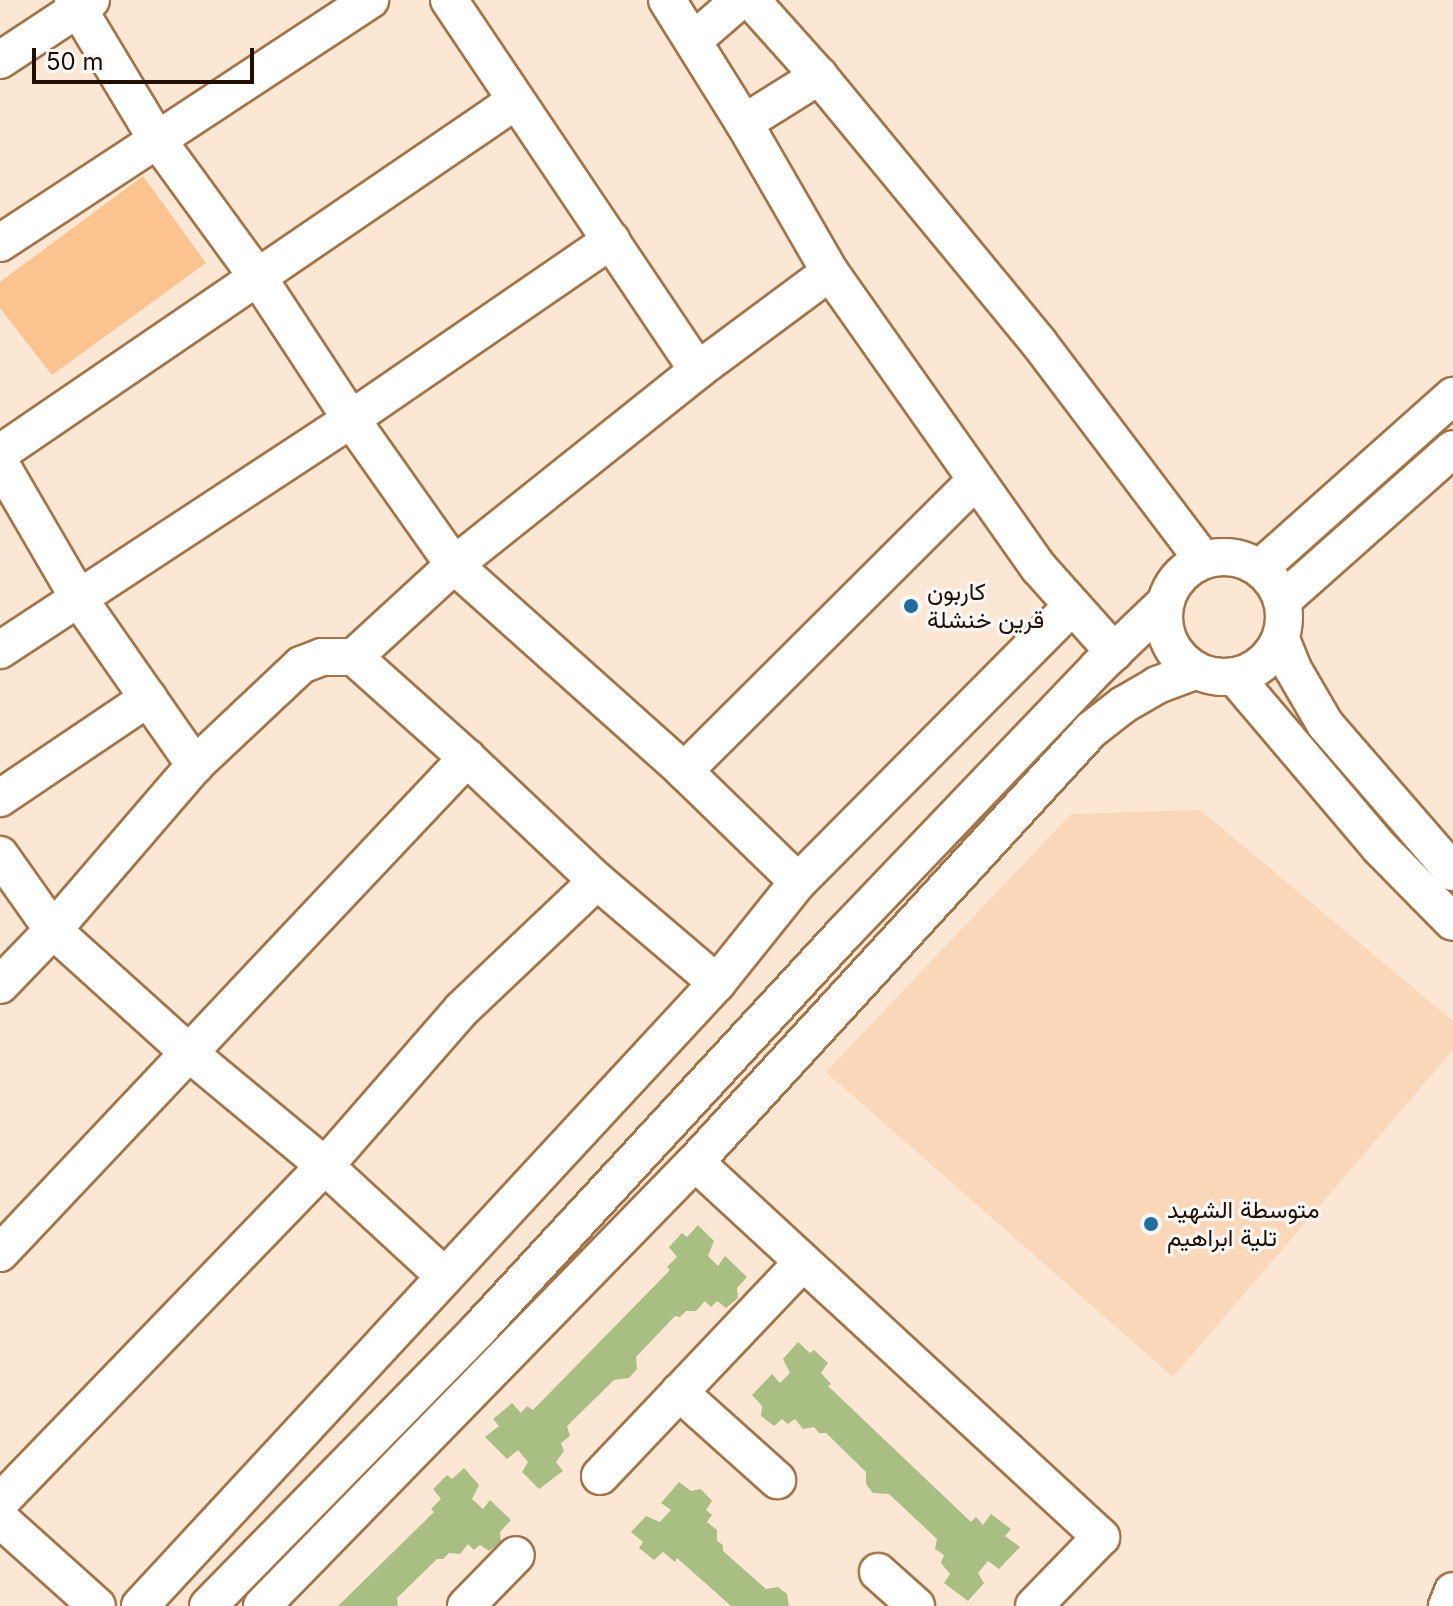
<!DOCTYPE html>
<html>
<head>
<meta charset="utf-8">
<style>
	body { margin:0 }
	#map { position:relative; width:1453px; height:1606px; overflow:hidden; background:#fce7d5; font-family:Inter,Vazirmatn,sans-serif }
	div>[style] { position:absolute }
	.built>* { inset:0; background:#f9d7b8 }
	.green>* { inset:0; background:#fac390 }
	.building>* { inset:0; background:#a9be83 }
	.roads { filter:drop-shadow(2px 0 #a27448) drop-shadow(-2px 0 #a27448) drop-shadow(0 2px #a27448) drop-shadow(0 -2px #a27448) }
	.minor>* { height:36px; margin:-18px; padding:0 18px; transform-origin:18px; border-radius:18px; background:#fff }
	.minor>.ring { margin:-18px; padding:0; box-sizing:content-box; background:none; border:36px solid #fff; border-radius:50% }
	.dots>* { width:22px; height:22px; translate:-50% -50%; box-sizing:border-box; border:4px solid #f8f8f8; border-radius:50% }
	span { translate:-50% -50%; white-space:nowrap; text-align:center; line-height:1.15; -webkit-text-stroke:6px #f8f8f8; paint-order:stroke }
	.poi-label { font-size:24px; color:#211001 }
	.left { translate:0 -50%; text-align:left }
	.scale { position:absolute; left:32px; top:48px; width:222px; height:36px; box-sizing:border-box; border:4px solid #211001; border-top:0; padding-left:10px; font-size:24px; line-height:28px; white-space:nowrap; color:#211001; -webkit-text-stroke:6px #f8f8f8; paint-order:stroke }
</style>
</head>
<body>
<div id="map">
	<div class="built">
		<div style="clip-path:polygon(1200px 810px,1453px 1021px,1453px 1050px,1173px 1377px,826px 1072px,1071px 814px)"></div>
	</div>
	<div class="green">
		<div style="clip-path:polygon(143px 176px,206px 263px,52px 375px,0 308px,0 282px)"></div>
	</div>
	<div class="building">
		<div style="clip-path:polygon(698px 1225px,714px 1241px,708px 1256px,718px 1266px,725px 1256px,747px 1277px,737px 1288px,738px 1298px,726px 1308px,717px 1301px,711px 1307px,705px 1301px,696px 1311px,686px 1311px,680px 1317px,675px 1316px,636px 1357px,637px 1369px,629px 1378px,614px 1380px,567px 1426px,570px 1436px,561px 1443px,564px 1451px,556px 1462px,563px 1471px,539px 1489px,522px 1472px,528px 1462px,518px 1450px,507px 1459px,485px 1437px,499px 1426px,493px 1419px,512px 1403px,521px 1413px,527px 1406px,533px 1410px,670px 1270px,667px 1267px,677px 1257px,669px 1247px,682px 1233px,687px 1237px)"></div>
		<div style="clip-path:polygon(798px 1342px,810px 1353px,814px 1350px,828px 1363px,821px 1373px,831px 1384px,828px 1386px,971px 1522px,976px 1517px,983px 1525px,991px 1514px,1011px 1529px,1005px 1536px,1020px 1547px,999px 1569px,988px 1561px,978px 1573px,984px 1583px,968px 1601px,944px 1583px,950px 1574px,941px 1563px,944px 1555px,935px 1549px,937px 1539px,889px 1494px,873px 1493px,866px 1484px,866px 1472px,826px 1433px,819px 1433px,814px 1427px,803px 1429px,795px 1419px,788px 1424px,782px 1419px,774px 1426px,761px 1416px,762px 1406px,752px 1395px,772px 1374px,780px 1383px,790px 1373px,783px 1359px)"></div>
		<div style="clip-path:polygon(464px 1468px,479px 1485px,472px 1499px,483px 1509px,490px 1500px,511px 1520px,500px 1532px,501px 1542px,489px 1551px,480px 1545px,474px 1550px,468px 1544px,460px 1554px,449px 1553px,443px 1559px,437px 1559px,397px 1598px,398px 1606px,338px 1606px,434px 1512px,431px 1509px,441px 1499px,433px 1489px,447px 1475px,452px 1479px)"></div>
		<div style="clip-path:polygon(679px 1482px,691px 1491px,701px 1489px,712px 1501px,706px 1510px,712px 1515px,707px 1522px,717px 1530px,717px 1541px,723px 1545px,723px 1551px,766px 1589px,778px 1587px,787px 1594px,789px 1606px,731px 1606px,677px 1558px,675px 1562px,663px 1552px,654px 1560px,639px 1548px,643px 1542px,631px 1532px,646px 1516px,660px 1522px,671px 1510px,661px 1503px)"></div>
	</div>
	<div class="roads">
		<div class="minor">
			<div style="left:73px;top:0;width:161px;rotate:59deg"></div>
			<div style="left:156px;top:138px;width:175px;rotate:53.9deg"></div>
			<div style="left:259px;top:279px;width:168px;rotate:56.7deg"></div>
			<div style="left:351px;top:419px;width:179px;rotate:54.8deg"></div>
			<div style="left:454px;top:565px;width:309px;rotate:41.8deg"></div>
			<div style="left:684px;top:771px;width:159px;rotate:44.2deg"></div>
			<div style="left:449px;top:0;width:446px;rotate:56.1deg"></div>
			<div style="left:667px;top:0;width:145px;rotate:58deg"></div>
			<div style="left:744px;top:123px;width:172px;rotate:60deg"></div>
			<div style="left:830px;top:272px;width:362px;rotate:54.8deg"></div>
			<div style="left:1039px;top:568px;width:113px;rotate:48.2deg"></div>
			<div style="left:751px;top:0;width:102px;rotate:48.2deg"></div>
			<div style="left:819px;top:76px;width:346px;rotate:50.5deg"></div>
			<div style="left:1039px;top:343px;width:272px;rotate:52.9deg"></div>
			<div style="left:694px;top:40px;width:61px;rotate:-41deg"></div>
			<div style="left:0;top:60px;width:109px;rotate:-33.4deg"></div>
			<div style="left:744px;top:123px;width:89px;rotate:-32.1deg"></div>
			<div style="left:0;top:243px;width:443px;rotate:-33.3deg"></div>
			<div style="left:0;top:453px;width:622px;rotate:-34.33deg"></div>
			<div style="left:0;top:463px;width:157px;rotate:59.8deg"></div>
			<div style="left:79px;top:599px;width:203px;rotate:55.1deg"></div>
			<div class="ring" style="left:1164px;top:557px;width:84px;height:84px"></div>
			<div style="left:1260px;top:568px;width:259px;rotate:-41.7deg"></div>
			<div style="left:1283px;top:600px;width:227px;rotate:-41.6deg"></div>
			<div style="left:1281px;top:639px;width:32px;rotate:68deg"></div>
			<div style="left:1293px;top:669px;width:64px;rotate:59.8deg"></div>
			<div style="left:1325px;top:724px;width:196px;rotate:49.1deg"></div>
			<div style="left:0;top:650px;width:420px;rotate:-33.3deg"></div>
			<div style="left:351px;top:419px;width:316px;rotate:-34.5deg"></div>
			<div style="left:1235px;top:677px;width:223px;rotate:49.7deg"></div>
			<div style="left:1379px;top:847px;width:105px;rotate:45.4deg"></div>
			<div style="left:684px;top:771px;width:411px;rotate:-44.9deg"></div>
			<div style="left:0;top:798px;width:179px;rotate:-34deg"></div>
			<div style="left:0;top:855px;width:92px;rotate:54.8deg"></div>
			<div style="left:53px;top:930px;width:183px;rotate:42.1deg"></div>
			<div style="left:189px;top:1053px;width:177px;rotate:39.7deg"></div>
			<div style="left:325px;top:1166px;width:162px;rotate:42.7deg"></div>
			<div style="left:717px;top:983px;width:157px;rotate:-139.6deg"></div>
			<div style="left:597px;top:881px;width:179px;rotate:-136.6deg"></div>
			<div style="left:467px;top:758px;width:152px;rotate:-138.2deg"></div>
			<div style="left:354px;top:657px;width:136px;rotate:-42.6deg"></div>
			<div style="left:454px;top:565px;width:312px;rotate:-38.6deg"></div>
			<div style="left:698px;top:370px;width:164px;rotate:-36.6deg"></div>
			<div style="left:0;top:985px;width:76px;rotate:-46.1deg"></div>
			<div style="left:53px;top:930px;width:218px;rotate:-49.3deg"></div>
			<div style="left:195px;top:765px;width:146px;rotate:-43.3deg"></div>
			<div style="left:301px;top:665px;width:22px;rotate:-21deg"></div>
			<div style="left:322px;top:657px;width:32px"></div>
			<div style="left:695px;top:1162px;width:553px;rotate:42.73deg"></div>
			<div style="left:1101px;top:1537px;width:96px;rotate:134.2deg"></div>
			<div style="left:0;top:1253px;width:681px;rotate:-46.67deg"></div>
			<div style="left:679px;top:1392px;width:132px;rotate:41.9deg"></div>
			<div style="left:600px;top:1476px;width:295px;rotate:-46.5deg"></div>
			<div style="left:0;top:1502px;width:467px;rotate:-46deg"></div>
			<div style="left:325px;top:1166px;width:208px;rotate:-48.9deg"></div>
			<div style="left:462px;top:1009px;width:186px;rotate:-43.5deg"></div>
			<div style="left:0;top:1519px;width:130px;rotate:41.9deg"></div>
			<div style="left:878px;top:1572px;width:51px;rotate:41.8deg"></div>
			<div style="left:140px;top:1606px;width:849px;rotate:-47.2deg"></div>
			<div style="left:717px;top:983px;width:129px;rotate:-51.3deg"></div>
			<div style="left:798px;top:882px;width:389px;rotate:-45.2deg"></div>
			<div style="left:208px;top:1606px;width:388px;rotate:-45.6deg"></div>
			<div style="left:479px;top:1329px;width:540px;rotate:-47.33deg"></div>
			<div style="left:845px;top:932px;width:366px;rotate:-46.3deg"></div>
			<div style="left:1098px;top:667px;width:93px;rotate:-43.7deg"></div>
			<div style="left:262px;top:1606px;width:620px;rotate:-45.72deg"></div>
			<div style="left:695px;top:1162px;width:586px;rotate:-47.49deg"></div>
			<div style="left:1091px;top:730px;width:41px;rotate:-38deg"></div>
			<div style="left:1123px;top:705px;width:39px;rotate:-30deg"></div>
			<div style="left:1157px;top:685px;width:40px;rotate:-20.2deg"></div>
			<div style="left:466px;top:1606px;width:71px;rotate:-45.6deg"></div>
			<div style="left:1447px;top:1606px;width:16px;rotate:-68deg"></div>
		</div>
	</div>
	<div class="dots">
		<div style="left:911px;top:606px;background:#236ca0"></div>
		<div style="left:1151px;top:1224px;background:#236ca0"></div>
	</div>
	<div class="poi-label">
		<span class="left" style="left:927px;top:606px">كاربون<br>قرين خنشلة</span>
		<span class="left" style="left:1167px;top:1224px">متوسطة الشهيد<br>تلية ابراهيم</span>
	</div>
	<div class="scale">50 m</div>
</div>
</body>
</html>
